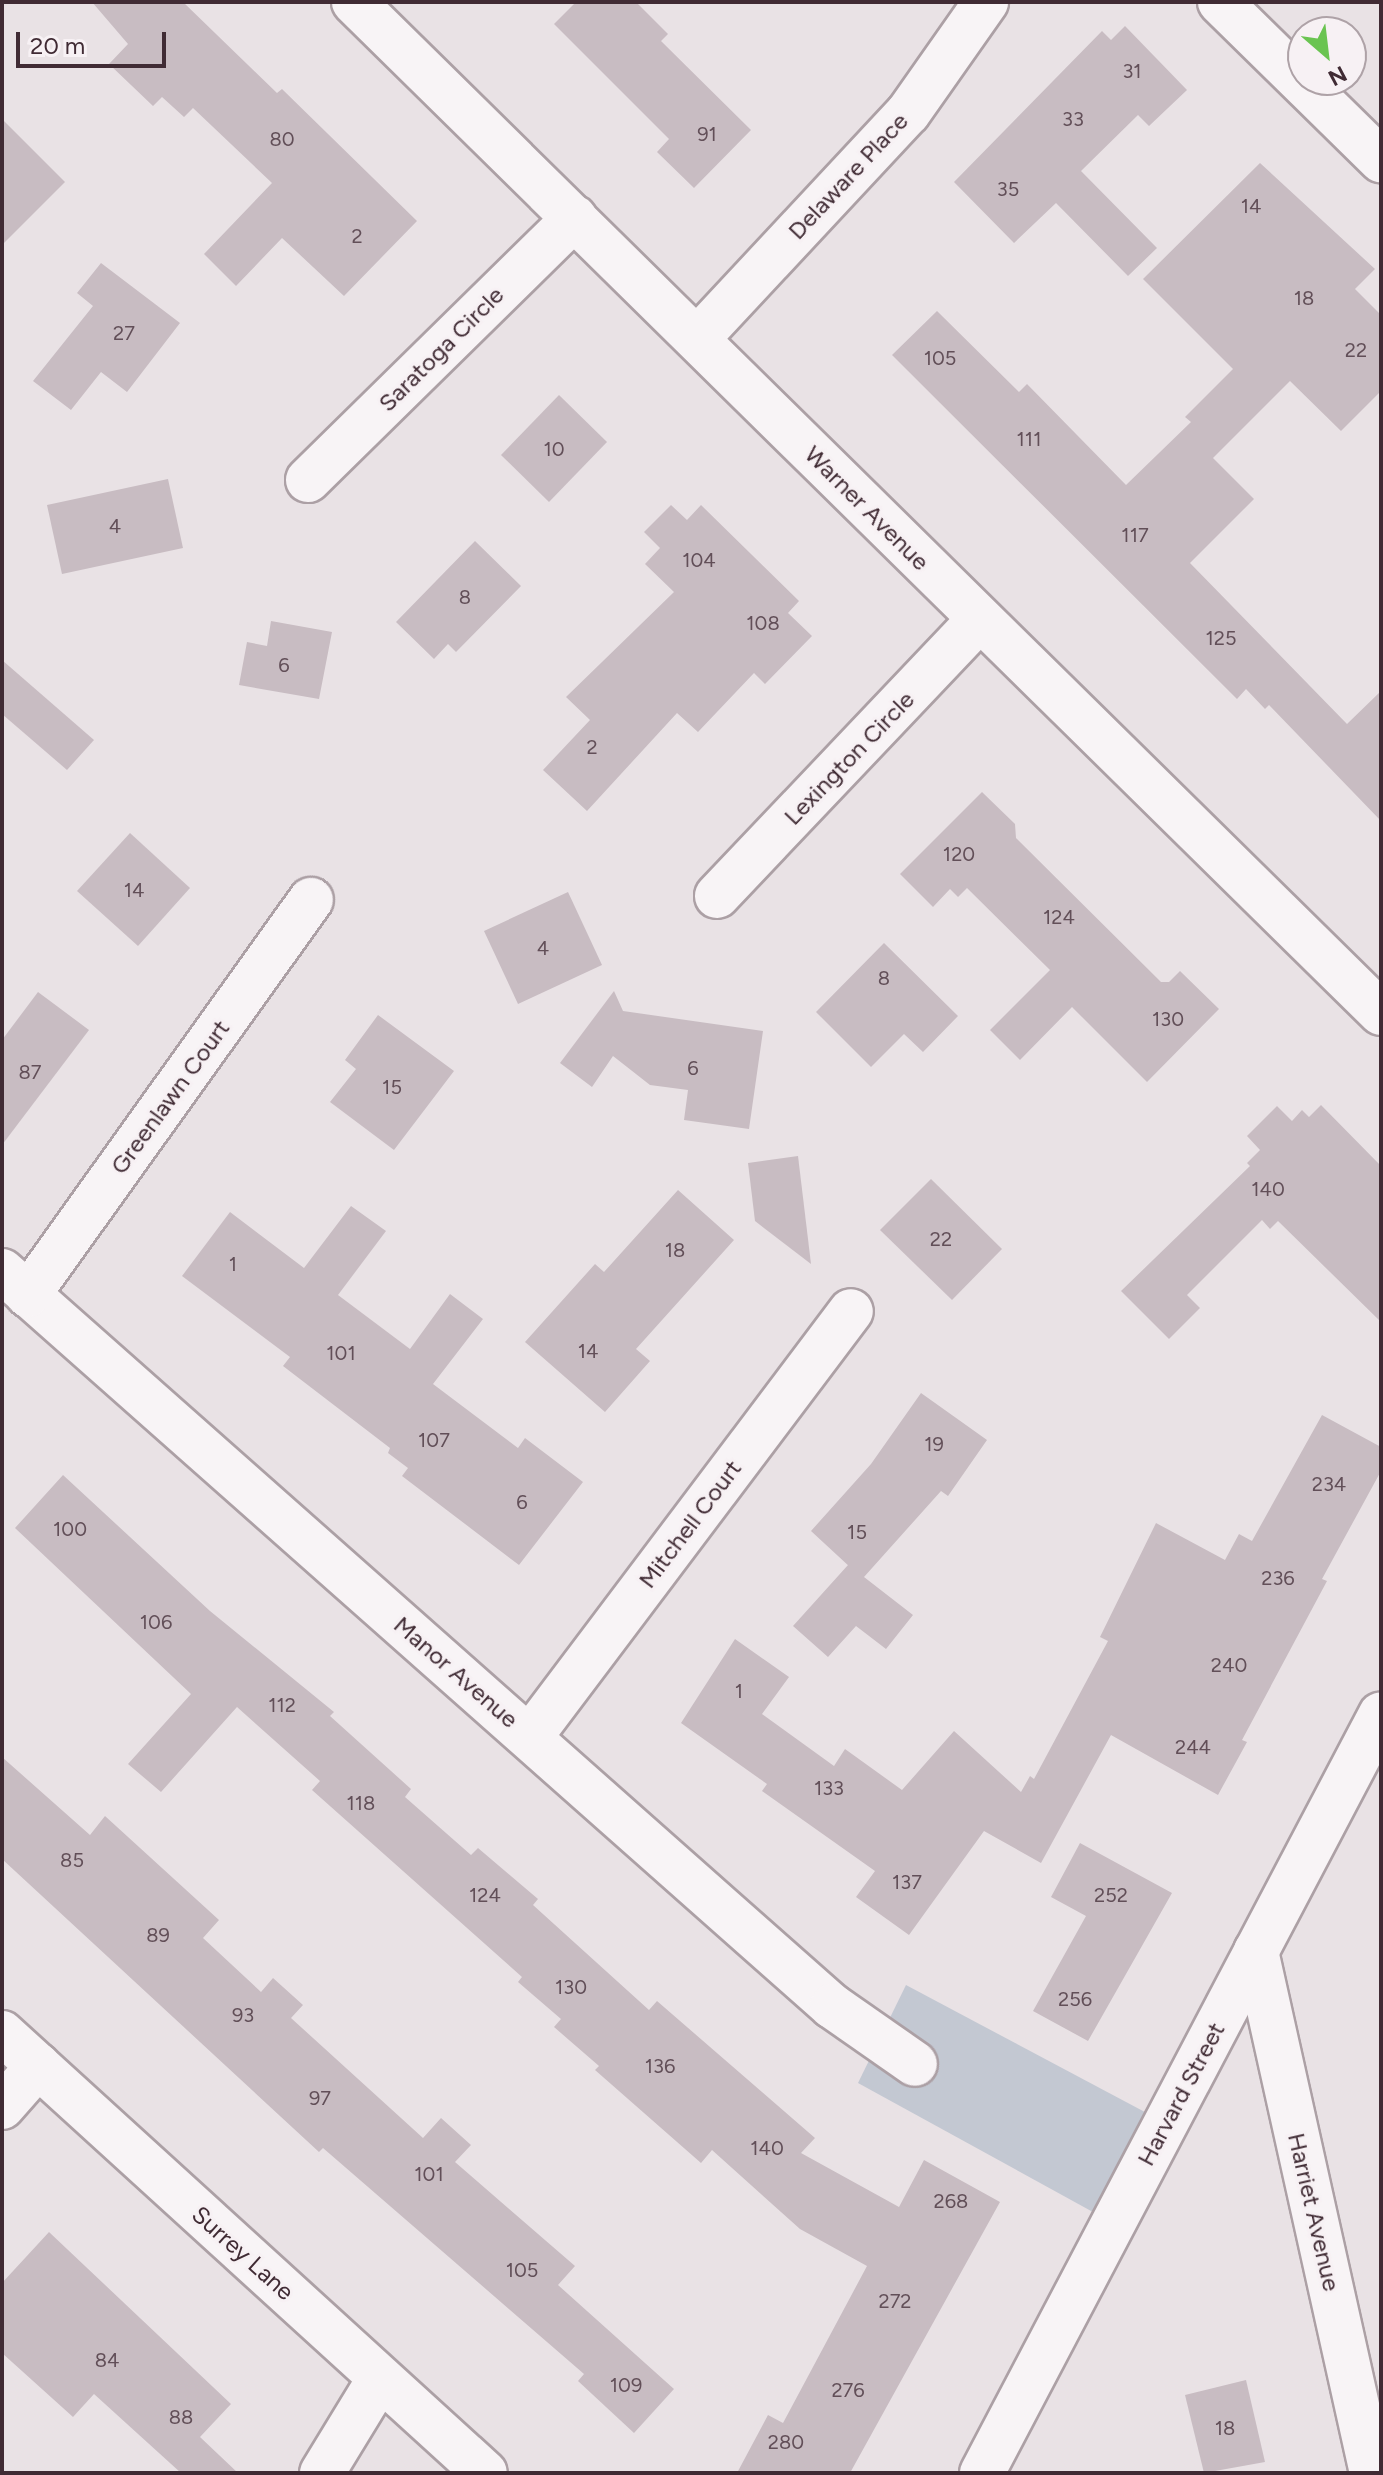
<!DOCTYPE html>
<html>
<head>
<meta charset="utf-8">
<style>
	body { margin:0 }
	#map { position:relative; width:1383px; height:2475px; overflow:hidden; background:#e9e2e5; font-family:Figtree,sans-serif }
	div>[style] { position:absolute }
	.green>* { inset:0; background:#c3c8d2 }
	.building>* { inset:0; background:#c8bcc2 }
	.roads { filter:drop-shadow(2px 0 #aca0a5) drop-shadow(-2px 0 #aca0a5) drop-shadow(0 2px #aca0a5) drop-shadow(0 -2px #aca0a5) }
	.minor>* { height:44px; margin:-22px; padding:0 22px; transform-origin:22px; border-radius:22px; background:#f8f4f6 }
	span { translate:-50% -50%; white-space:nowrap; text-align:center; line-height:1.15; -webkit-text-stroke:6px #f7f1f4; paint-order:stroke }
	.number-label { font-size:20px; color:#624f58 }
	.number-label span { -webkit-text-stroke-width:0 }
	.street-label { font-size:24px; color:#402b34 }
	.frame { position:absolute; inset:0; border:4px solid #402b34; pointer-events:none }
	.north { position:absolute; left:1287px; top:16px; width:80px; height:80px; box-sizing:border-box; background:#f7f1f4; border:2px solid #aea2a7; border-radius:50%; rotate:152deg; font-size:22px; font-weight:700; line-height:32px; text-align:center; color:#402b34 }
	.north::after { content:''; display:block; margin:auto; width:28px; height:36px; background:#6ac451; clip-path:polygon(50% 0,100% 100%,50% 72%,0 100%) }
	.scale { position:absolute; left:16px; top:32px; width:150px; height:36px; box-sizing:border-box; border:4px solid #402b34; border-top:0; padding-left:10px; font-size:24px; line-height:28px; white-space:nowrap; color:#402b34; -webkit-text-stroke:6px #f7f1f4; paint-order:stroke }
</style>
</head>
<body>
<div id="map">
	<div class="green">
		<div style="clip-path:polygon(906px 1985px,1158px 2119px,1102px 2217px,858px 2083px)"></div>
	</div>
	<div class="building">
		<div style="clip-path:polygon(92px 2px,183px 2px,277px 93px,282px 89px,417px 221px,344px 296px,282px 238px,236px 286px,204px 254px,272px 183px,193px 108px,184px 117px,162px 97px,153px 106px,109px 64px,128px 44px)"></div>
		<div style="clip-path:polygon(576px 2px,636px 2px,668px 34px,661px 41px,751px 130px,694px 188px,657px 152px,669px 139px,554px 24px)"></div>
		<div style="clip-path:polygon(1125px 26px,1187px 90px,1149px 126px,1138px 115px,1081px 171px,1157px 248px,1128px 276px,1056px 203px,1014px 243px,954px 182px,1102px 31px,1111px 40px)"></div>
		<div style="clip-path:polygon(2px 119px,65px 182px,2px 245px)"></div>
		<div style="clip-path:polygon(1260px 163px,1375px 269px,1355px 289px,1381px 315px,1381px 391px,1341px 431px,1290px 381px,1213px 458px,1254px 499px,1190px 563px,1347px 724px,1381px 691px,1381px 821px,1269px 705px,1265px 709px,1246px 689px,1237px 699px,892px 355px,937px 311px,1019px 392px,1027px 384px,1126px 485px,1191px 422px,1185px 417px,1233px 369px,1143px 279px)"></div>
		<div style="clip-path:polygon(101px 263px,180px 323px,127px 392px,101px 372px,71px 410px,33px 381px,93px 306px,77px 293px)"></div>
		<div style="clip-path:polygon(559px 395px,607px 442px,549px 502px,501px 455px)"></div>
		<div style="clip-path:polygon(168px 479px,183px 548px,62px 574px,47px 505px)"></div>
		<div style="clip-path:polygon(671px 505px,687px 520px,701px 505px,799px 601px,788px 613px,812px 636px,765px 684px,754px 673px,698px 732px,677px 713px,587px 811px,543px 770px,590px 720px,566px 697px,674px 592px,645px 564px,660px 548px,644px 532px)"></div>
		<div style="clip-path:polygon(475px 541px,521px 586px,456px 652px,448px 644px,434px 659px,396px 622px)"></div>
		<div style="clip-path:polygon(271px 621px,332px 632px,319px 699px,239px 685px,247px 642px,267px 646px)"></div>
		<div style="clip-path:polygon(2px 660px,94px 740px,67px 770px,2px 714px)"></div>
		<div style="clip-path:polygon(982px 792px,1015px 824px,1016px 838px,1161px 982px,1169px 982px,1180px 971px,1219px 1009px,1147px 1082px,1072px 1007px,1020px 1060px,990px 1030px,1050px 970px,967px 888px,958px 897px,950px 889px,933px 907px,900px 874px)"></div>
		<div style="clip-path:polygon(130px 833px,190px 888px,138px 946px,77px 891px)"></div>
		<div style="clip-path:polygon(568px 892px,602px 965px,518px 1004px,484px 931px)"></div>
		<div style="clip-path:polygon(884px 943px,958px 1016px,923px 1052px,904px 1034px,871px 1067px,816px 1012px)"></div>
		<div style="clip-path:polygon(614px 991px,623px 1011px,763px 1031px,749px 1129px,684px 1120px,688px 1090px,650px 1085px,613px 1056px,592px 1087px,560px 1063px)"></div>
		<div style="clip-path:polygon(38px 992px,89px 1030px,2px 1145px,2px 1040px)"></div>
		<div style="clip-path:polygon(378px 1015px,454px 1071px,394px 1150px,330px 1102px,356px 1069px,345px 1060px)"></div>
		<div style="clip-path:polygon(1321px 1105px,1381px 1166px,1381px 1322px,1278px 1221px,1270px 1229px,1262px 1220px,1187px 1295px,1200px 1308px,1169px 1339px,1121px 1291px,1250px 1166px,1247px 1163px,1260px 1150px,1247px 1136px,1277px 1106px,1292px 1121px,1302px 1110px,1309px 1117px)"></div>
		<div style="clip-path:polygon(798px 1156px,811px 1264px,755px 1221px,748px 1163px)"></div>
		<div style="clip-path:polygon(931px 1179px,1002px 1249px,952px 1300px,880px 1230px)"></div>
		<div style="clip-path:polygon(678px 1190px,734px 1240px,636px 1349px,650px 1361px,605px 1412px,525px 1342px,595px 1264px,604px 1272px)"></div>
		<div style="clip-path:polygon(351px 1206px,386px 1231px,338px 1295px,410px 1349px,450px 1294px,483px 1319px,433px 1384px,518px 1448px,525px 1438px,583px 1482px,519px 1565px,402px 1476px,408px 1468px,388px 1453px,390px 1448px,283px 1366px,290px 1357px,182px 1276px,230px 1212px,304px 1268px)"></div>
		<div style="clip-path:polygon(921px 1393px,987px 1440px,948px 1496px,941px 1491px,864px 1577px,913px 1615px,886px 1649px,856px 1626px,828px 1657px,793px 1626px,848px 1565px,851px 1568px,811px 1531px,871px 1464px)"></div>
		<div style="clip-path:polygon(1322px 1415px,1381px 1447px,1381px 1471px,1322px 1579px,1327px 1581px,1242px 1740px,1247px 1742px,1218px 1795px,1111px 1735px,1041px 1863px,984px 1831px,909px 1935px,856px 1897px,875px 1871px,762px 1791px,767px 1784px,681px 1723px,735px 1639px,789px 1677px,762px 1714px,834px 1766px,845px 1749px,902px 1790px,954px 1731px,1021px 1792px,1030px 1776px,1034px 1779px,1108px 1641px,1100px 1637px,1156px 1523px,1225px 1560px,1239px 1534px,1252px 1541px)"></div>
		<div style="clip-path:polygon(63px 1475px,210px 1611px,334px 1712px,330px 1716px,411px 1789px,405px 1797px,471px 1855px,478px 1848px,538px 1899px,533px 1905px,649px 2010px,657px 2001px,815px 2138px,801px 2153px,899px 2207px,924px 2160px,1000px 2202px,850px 2473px,737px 2473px,768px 2415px,783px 2423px,867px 2266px,800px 2229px,712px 2150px,701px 2163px,595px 2070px,599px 2066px,554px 2027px,561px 2019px,518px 1982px,522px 1977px,312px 1790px,320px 1781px,237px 1707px,161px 1792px,128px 1764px,191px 1694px,15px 1528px)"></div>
		<div style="clip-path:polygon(2px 1757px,90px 1835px,105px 1816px,219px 1920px,203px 1938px,261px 1992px,273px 1978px,303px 2005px,291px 2018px,423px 2138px,441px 2118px,471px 2145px,455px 2162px,575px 2266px,558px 2285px,674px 2389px,634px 2433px,578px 2381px,584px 2374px,323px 2148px,319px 2152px,2px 1859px)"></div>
		<div style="clip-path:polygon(1080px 1843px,1172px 1893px,1088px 2041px,1033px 2011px,1086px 1916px,1051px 1897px)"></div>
		<div style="clip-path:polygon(49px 2232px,231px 2404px,200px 2437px,238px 2473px,181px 2473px,94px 2394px,73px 2417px,2px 2353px,2px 2283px)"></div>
		<div style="clip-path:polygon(1246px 2380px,1265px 2462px,1204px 2473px,1185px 2395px)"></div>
	</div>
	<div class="roads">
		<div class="minor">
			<div style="left:354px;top:2px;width:1441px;rotate:44.55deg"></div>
			<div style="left:1220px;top:2px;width:226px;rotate:44.5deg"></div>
			<div style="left:697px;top:339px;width:309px;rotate:-47deg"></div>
			<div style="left:908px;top:113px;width:136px;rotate:-54.9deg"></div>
			<div style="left:308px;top:480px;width:374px;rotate:-44.5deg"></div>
			<div style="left:717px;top:896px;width:382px;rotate:-46.5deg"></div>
			<div style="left:2px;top:1271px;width:1109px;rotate:41.53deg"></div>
			<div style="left:832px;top:2006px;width:101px;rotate:34.9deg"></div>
			<div style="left:28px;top:1295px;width:486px;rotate:-54.4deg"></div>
			<div style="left:530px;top:1737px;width:533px;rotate:-53deg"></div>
			<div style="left:1256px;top:1951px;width:535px;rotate:77.47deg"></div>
			<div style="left:2px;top:2033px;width:653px;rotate:42.33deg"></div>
			<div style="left:2px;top:2107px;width:55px;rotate:-48.7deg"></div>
			<div style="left:322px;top:2473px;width:111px;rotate:-58.6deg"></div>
			<div style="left:982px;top:2473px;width:857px;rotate:-62.27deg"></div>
		</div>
	</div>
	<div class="number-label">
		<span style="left:1132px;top:71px">31</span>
		<span style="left:1073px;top:119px">33</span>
		<span style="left:707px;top:134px">91</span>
		<span style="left:282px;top:139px">80</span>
		<span style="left:1008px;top:189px">35</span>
		<span style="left:1251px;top:206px">14</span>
		<span style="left:357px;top:236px">2</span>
		<span style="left:1304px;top:298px">18</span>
		<span style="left:124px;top:333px">27</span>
		<span style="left:1356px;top:350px">22</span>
		<span style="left:940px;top:358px">105</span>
		<span style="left:1029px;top:439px">111</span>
		<span style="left:554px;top:449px">10</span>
		<span style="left:115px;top:526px">4</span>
		<span style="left:1135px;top:535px">117</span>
		<span style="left:699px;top:560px">104</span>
		<span style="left:465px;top:597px">8</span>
		<span style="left:763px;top:623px">108</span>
		<span style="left:1221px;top:638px">125</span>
		<span style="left:284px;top:665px">6</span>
		<span style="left:592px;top:747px">2</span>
		<span style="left:959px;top:854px">120</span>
		<span style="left:134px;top:890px">14</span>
		<span style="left:1059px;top:917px">124</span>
		<span style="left:543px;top:948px">4</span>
		<span style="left:884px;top:978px">8</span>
		<span style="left:1168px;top:1019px">130</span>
		<span style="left:693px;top:1068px">6</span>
		<span style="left:30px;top:1072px">87</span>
		<span style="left:392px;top:1087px">15</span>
		<span style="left:1268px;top:1189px">140</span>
		<span style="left:941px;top:1239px">22</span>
		<span style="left:675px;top:1250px">18</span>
		<span style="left:233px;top:1264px">1</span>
		<span style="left:588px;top:1351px">14</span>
		<span style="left:341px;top:1353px">101</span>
		<span style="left:434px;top:1440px">107</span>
		<span style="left:934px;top:1444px">19</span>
		<span style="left:1329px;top:1484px">234</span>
		<span style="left:522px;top:1502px">6</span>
		<span style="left:70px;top:1529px">100</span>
		<span style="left:857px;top:1532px">15</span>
		<span style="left:1278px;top:1578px">236</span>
		<span style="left:156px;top:1622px">106</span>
		<span style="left:1229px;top:1665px">240</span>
		<span style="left:739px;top:1691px">1</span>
		<span style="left:282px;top:1705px">112</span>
		<span style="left:1193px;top:1747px">244</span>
		<span style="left:829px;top:1788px">133</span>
		<span style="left:361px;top:1803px">118</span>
		<span style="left:72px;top:1860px">85</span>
		<span style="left:907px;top:1882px">137</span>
		<span style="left:485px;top:1895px">124</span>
		<span style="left:1111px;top:1895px">252</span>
		<span style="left:158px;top:1935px">89</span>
		<span style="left:571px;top:1987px">130</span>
		<span style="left:1075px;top:1999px">256</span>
		<span style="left:243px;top:2015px">93</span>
		<span style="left:660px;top:2066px">136</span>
		<span style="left:320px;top:2098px">97</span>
		<span style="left:767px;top:2148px">140</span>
		<span style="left:429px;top:2174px">101</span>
		<span style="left:951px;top:2201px">268</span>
		<span style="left:522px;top:2270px">105</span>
		<span style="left:895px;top:2301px">272</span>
		<span style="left:107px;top:2360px">84</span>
		<span style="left:626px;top:2385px">109</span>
		<span style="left:848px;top:2390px">276</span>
		<span style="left:181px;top:2417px">88</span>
		<span style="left:1225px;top:2428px">18</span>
		<span style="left:786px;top:2442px">280</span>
	</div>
	<div class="street-label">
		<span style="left:848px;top:176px;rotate:-47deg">Delaware Place</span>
		<span style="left:441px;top:349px;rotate:-45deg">Saratoga Circle</span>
		<span style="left:867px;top:508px;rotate:45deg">Warner Avenue</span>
		<span style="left:849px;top:758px;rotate:-46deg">Lexington Circle</span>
		<span style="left:170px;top:1097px;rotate:-54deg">Greenlawn Court</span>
		<span style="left:690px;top:1524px;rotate:-53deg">Mitchell Court</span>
		<span style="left:456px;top:1672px;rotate:41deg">Manor Avenue</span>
		<span style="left:1181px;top:2094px;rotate:-62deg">Harvard Street</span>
		<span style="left:1314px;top:2212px;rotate:77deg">Harriet Avenue</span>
		<span style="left:243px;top:2253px;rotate:42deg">Surrey Lane</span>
	</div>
	<div class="frame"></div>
	<div class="north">N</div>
	<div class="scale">20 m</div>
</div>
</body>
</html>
